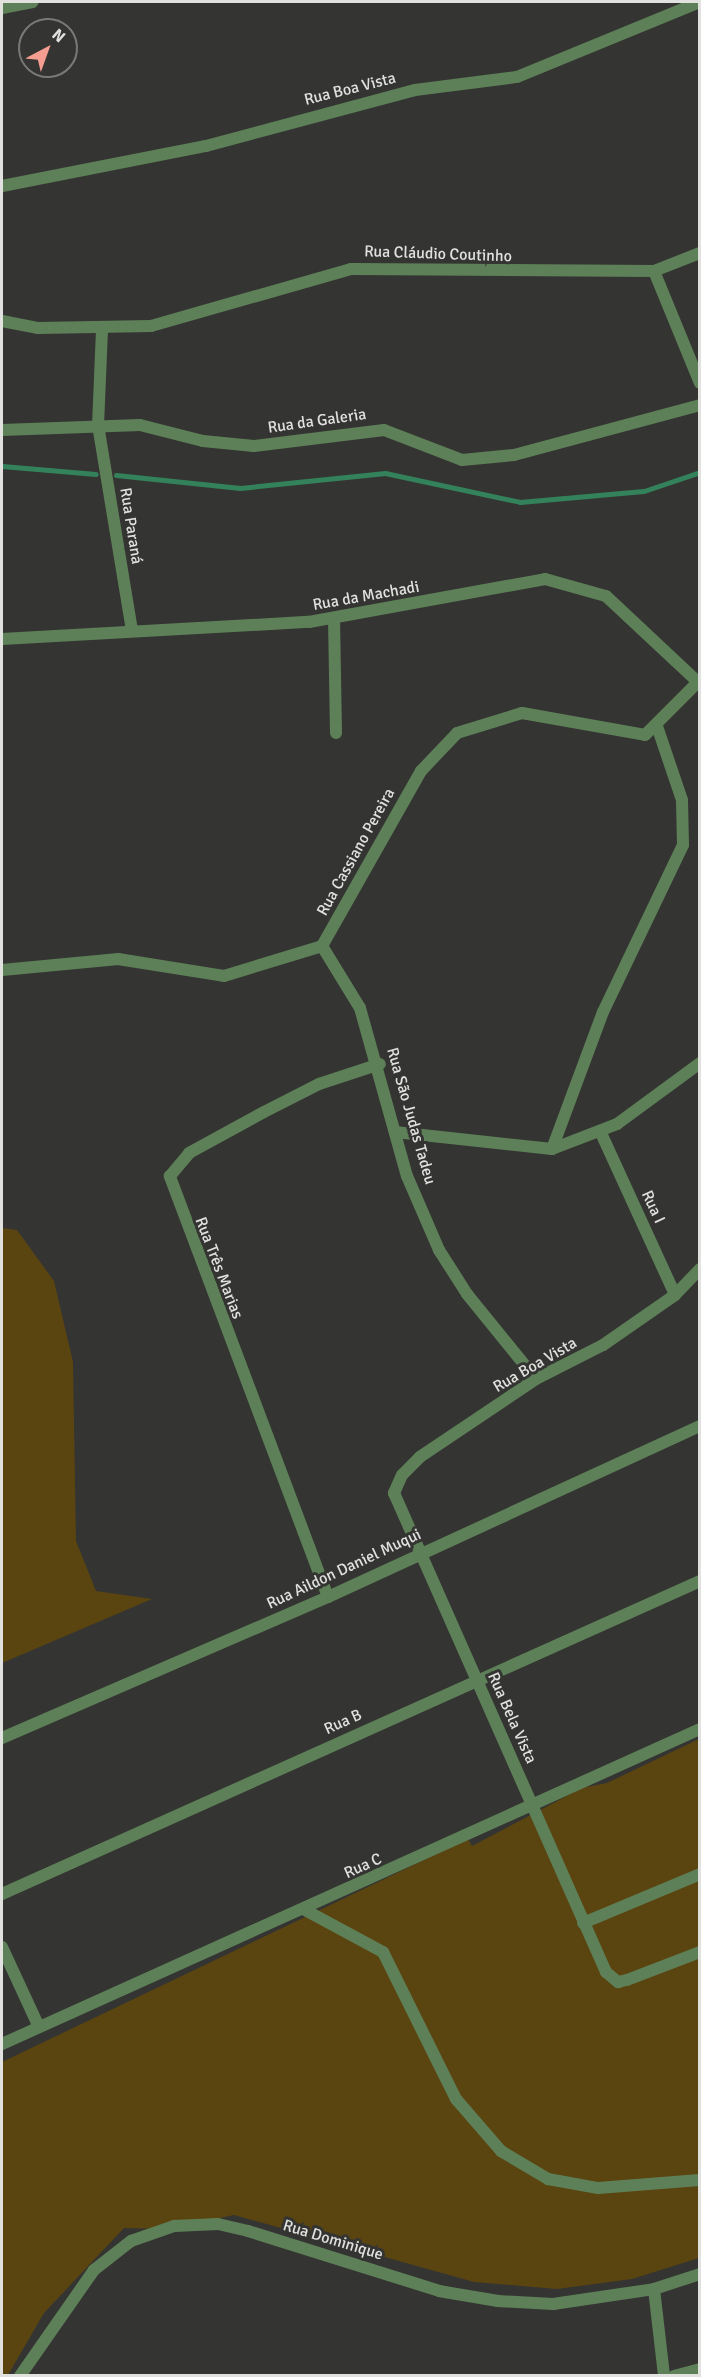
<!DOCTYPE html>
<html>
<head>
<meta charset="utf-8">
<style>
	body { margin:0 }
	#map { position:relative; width:701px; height:2377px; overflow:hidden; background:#343532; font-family:Signika,sans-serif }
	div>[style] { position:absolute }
	.green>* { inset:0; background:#5a4410 }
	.stream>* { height:5px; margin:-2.5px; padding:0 2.5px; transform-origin:2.5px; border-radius:2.5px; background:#33825b }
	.minor>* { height:12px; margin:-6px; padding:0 6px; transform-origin:6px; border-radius:6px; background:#5e8058 }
	.tertiary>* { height:12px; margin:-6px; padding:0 6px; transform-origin:6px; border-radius:6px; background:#5e8058 }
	span { translate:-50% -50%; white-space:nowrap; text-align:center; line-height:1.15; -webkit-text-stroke:6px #343532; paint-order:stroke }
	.street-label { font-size:16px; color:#e1e2e0 }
	.frame { position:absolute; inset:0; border:3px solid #e1e2e0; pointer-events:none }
	.north { position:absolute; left:18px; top:18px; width:60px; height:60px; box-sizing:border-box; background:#343532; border:2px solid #797a78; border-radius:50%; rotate:41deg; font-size:16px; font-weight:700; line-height:24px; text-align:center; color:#e1e2e0 }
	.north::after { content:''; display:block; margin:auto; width:21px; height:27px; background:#f59d90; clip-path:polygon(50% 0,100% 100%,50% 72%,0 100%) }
</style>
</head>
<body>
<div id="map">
	<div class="green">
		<div style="clip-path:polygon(2px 1228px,17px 1230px,54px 1281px,73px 1362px,76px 1541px,96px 1591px,152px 1599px,2px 1663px)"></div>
		<div style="clip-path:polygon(699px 1739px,699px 2258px,632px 2279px,557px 2289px,474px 2282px,234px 2215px,167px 2229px,124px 2228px,44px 2313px,8px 2375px,2px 2376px,2px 2062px,468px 1839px,472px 1846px,582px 1788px,607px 1783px)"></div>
	</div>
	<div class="stream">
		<div style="left:2px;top:466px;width:94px;rotate:4.9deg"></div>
		<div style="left:116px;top:475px;width:125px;rotate:6deg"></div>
		<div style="left:240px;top:488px;width:146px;rotate:-5.9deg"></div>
		<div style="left:385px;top:473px;width:138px;rotate:12.1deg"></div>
		<div style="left:520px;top:502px;width:124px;rotate:-5.1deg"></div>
		<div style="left:644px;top:491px;width:59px;rotate:-18.7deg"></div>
	</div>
	<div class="minor">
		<div style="left:2px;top:8px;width:31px;rotate:-11deg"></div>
		<div style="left:2px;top:186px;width:208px;rotate:-11.1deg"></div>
		<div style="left:206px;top:146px;width:216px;rotate:-15deg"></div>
		<div style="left:415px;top:90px;width:103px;rotate:-7.3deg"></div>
		<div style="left:517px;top:77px;width:198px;rotate:-22.3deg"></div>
		<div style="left:654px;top:271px;width:121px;rotate:67.7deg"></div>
		<div style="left:102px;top:330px;width:95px;rotate:92.4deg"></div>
		<div style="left:98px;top:425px;width:209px;rotate:80.6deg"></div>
		<div style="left:2px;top:430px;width:138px;rotate:-2.1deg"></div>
		<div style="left:140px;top:425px;width:65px;rotate:14.3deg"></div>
		<div style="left:203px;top:441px;width:51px;rotate:5.6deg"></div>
		<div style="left:254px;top:446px;width:131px;rotate:-7deg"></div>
		<div style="left:384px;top:430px;width:84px;rotate:21deg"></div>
		<div style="left:462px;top:460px;width:52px;rotate:-5.5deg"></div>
		<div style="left:514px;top:455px;width:193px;rotate:-15deg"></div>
		<div style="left:334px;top:618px;width:115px;rotate:89deg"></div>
		<div style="left:2px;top:639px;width:307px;rotate:-3.2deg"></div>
		<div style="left:309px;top:622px;width:240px;rotate:-10.3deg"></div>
		<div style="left:545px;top:579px;width:63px;rotate:15.6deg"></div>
		<div style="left:606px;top:596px;width:126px;rotate:43.1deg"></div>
		<div style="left:322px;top:946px;width:73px;rotate:58.5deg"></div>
		<div style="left:360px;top:1008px;width:174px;rotate:74.4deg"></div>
		<div style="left:407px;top:1176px;width:81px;rotate:66.6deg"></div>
		<div style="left:439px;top:1250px;width:52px;rotate:57.5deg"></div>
		<div style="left:467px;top:1294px;width:109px;rotate:50.9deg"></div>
		<div style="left:2px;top:970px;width:117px;rotate:-5.4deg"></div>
		<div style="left:118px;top:959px;width:107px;rotate:9.1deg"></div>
		<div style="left:224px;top:976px;width:102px;rotate:-17deg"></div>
		<div style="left:322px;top:946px;width:201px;rotate:-60.5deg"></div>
		<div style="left:421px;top:771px;width:52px;rotate:-46.5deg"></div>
		<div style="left:457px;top:733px;width:68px;rotate:-17.1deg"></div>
		<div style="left:522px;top:713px;width:125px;rotate:10.1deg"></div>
		<div style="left:645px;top:735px;width:78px;rotate:-45deg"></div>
		<div style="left:395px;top:1132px;width:158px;rotate:6.2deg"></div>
		<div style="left:552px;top:1149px;width:70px;rotate:-21deg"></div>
		<div style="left:617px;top:1124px;width:103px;rotate:-36.3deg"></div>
		<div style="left:601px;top:1133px;width:178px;rotate:65.4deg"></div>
		<div style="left:552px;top:1149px;width:146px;rotate:-69.6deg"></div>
		<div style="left:603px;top:1012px;width:185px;rotate:-64.4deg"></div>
		<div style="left:683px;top:845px;width:45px;rotate:-91.3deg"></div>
		<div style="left:682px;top:800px;width:78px;rotate:-108.7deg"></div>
		<div style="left:700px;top:1269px;width:36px;rotate:134deg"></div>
		<div style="left:675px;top:1295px;width:88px;rotate:145.2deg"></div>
		<div style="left:603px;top:1345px;width:75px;rotate:153.1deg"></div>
		<div style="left:536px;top:1379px;width:140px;rotate:146.1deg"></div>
		<div style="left:420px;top:1457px;width:25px;rotate:135deg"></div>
		<div style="left:402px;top:1475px;width:20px;rotate:114deg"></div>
		<div style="left:394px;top:1493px;width:524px;rotate:66.13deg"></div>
		<div style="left:606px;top:1972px;width:16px;rotate:40deg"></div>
		<div style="left:618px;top:1982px;width:9px;rotate:-13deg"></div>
		<div style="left:627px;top:1980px;width:78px;rotate:-21deg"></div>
		<div style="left:328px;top:1597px;width:450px;rotate:-110.6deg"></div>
		<div style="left:170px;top:1176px;width:30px;rotate:-50deg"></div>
		<div style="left:189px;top:1153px;width:85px;rotate:-28.7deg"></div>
		<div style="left:264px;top:1112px;width:62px;rotate:-27deg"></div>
		<div style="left:319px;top:1084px;width:64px;rotate:-18.2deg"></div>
		<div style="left:2px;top:1738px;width:355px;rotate:-23.4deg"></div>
		<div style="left:328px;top:1597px;width:409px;rotate:-24.7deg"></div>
		<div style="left:2px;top:1894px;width:765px;rotate:-24.15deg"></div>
		<div style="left:305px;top:1910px;width:89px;rotate:28.3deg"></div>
		<div style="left:383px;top:1952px;width:164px;rotate:63.6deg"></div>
		<div style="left:456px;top:2099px;width:69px;rotate:49.1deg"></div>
		<div style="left:501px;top:2151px;width:55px;rotate:30.8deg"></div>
		<div style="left:548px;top:2179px;width:51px;rotate:10.2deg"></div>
		<div style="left:598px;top:2188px;width:102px;rotate:-4.5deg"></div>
		<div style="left:583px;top:1923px;width:127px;rotate:-22.7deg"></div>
		<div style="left:2px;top:1947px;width:88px;rotate:65.2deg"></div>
		<div style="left:2px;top:2044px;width:766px;rotate:-24.29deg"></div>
		<div style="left:654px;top:2289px;width:88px;rotate:83.4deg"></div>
		<div style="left:674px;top:2376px;width:27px;rotate:-15deg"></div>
	</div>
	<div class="tertiary">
		<div style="left:2px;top:321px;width:37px;rotate:11deg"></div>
		<div style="left:38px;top:328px;width:113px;rotate:-1deg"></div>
		<div style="left:151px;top:326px;width:208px;rotate:-15.9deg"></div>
		<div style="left:351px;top:269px;width:303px;rotate:0.4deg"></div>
		<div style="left:654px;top:271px;width:49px;rotate:-21.4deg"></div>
		<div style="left:20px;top:2376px;width:129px;rotate:-55.1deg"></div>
		<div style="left:94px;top:2270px;width:47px;rotate:-38.1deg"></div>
		<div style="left:131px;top:2241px;width:46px;rotate:-19.2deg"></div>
		<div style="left:174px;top:2226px;width:44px;rotate:-2.6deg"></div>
		<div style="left:218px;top:2224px;width:31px;rotate:13deg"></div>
		<div style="left:248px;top:2231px;width:200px;rotate:17.4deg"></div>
		<div style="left:439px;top:2291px;width:60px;rotate:9.6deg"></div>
		<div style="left:498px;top:2301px;width:55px;rotate:3.1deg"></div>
		<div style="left:553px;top:2304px;width:102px;rotate:-8.4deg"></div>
		<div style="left:654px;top:2289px;width:48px;rotate:-18.1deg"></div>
	</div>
	<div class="street-label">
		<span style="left:350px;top:89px;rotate:-14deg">Rua Boa Vista</span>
		<span style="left:438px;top:254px;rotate:2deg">Rua Cláudio Coutinho</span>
		<span style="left:317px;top:421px;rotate:-8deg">Rua da Galeria</span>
		<span style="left:131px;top:526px;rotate:81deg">Rua Paraná</span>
		<span style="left:366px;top:596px;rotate:-10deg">Rua da Machadi</span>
		<span style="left:356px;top:852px;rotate:-61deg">Rua Cassiano Pereira</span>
		<span style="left:411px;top:1116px;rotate:74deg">Rua São Judas Tadeu</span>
		<span style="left:653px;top:1207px;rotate:65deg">Rua I</span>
		<span style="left:219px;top:1268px;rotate:69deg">Rua Três Marias</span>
		<span style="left:535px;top:1365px;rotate:-30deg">Rua Boa Vista</span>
		<span style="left:344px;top:1569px;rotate:-25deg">Rua Aildon Daniel Muqui</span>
		<span style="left:512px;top:1718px;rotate:66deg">Rua Bela Vista</span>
		<span style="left:343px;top:1722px;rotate:-24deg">Rua B</span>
		<span style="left:363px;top:1866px;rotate:-24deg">Rua C</span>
		<span style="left:333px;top:2240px;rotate:17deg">Rua Dominique</span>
	</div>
	<div class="frame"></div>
	<div class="north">N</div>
</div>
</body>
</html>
